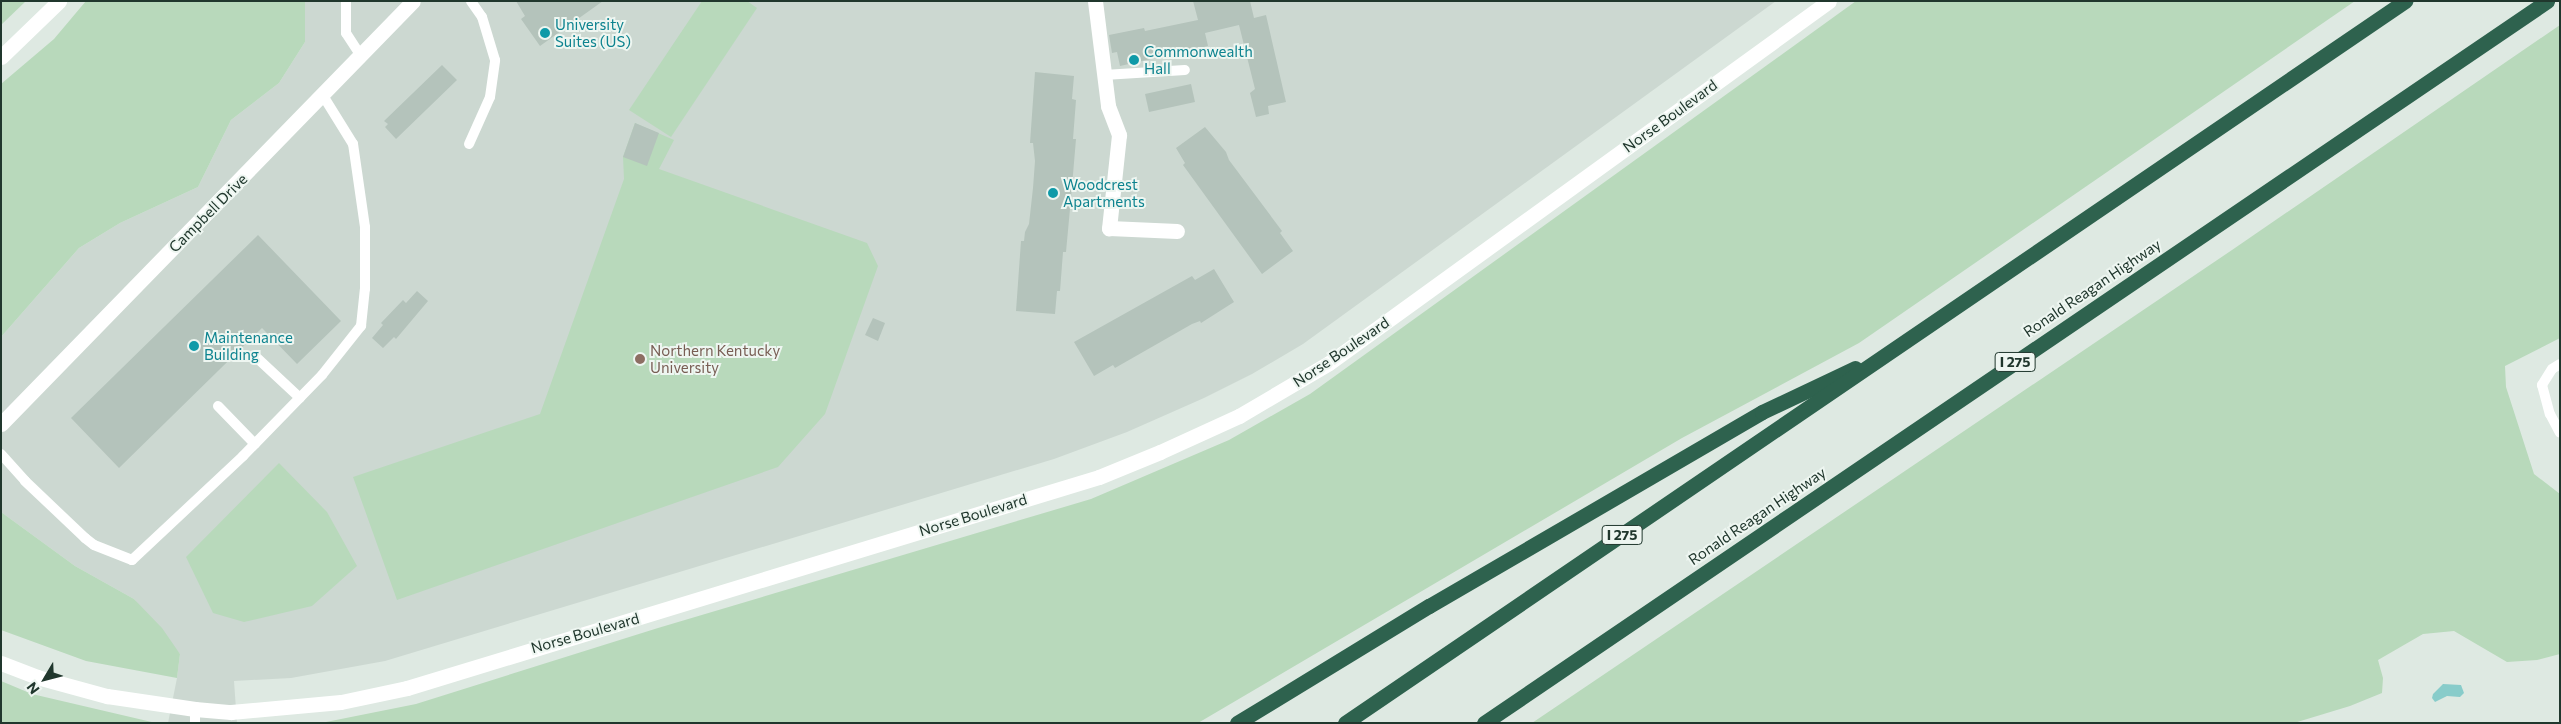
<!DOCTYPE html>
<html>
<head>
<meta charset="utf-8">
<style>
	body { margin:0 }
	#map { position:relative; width:2561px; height:724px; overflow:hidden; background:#dee9e2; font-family:Commissioner,sans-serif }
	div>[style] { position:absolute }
	.built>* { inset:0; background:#ccd8d1 }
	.green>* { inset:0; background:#b8d9bb }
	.water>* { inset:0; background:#88ccca }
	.building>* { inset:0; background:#b4c3bb }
	.lane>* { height:10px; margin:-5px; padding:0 5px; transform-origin:5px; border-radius:5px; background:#fff }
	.street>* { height:15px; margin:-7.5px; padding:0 7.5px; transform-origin:7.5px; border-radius:7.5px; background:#fff }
	.secondary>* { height:15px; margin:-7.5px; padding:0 7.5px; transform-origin:7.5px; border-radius:7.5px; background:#fff }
	.highway>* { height:15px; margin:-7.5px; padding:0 7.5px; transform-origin:7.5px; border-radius:7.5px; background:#2e624e }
	.dots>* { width:14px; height:14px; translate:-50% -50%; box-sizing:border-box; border:2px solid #eef6f1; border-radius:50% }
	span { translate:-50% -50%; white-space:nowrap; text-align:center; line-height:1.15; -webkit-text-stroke:4px #eef6f1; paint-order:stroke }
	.shield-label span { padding:1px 4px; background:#eef6f1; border:1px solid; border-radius:4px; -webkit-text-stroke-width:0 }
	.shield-label { font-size:14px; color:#20372d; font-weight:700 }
	.culture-label { font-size:15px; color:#0d838f }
	.left { translate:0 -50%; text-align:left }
	.street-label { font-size:15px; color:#20372d }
	.education-label { font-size:15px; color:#785e54 }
	.frame { position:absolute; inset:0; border:2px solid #20372d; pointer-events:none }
	.north { position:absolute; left:20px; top:654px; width:50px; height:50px; -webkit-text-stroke:4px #eef6f1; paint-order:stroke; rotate:233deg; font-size:14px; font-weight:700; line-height:20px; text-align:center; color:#20372d }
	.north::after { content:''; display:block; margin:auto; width:18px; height:22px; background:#20372d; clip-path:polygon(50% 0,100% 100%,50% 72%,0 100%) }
</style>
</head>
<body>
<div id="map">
	<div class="built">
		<div style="clip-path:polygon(305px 1px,1776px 1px,1303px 344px,1252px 374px,1204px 398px,1127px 432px,1054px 459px,385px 661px,291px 678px,234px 681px,237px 723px,168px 723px,177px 678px,180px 654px,134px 599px,75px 566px,1px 512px,1px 337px,79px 248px,120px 223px,198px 187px,231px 120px,279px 83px,305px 42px)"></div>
	</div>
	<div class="green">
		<div style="clip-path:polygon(1px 1px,26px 1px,1px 25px)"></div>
		<div style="clip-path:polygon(86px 1px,305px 1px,305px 42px,279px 83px,231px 120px,198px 187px,120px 223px,79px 248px,1px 337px,1px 84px,54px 39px)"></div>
		<div style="clip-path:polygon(702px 1px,747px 1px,757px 8px,671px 137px,629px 110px)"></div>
		<div style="clip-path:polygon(1856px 1px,2355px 1px,1859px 343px,1682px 438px,1198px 723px,321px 723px,416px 704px,658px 628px,1091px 499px,1229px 440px,1310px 394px)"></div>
		<div style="clip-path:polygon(2560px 25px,2560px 338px,2505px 366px,2506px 387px,2534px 474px,2560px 494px,2560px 654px,2537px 660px,2507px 662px,2454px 631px,2423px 634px,2378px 660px,2383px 678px,2382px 693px,2350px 706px,2294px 723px,1532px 723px,2232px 250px)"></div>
		<div style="clip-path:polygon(635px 123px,674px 140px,659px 169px,867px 243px,878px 266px,825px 414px,778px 467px,397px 600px,353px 477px,540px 414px,624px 179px,623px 157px)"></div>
		<div style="clip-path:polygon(279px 463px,327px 512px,357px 566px,312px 606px,244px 622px,213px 613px,186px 557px)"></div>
		<div style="clip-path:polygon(1px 512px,75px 566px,134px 599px,162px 628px,180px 654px,177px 678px,86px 661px,1px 630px)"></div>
		<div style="clip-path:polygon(1px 681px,32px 694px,156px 723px,1px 723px)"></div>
	</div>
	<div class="water">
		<div style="clip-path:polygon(2443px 684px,2461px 685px,2464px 693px,2460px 697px,2447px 696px,2435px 702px,2432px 698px,2433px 694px)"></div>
	</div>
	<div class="building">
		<div style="clip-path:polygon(516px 1px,603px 1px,540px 46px,521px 19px,525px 16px)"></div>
		<div style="clip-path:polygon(1193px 1px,1250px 1px,1254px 18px,1266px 15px,1286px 102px,1268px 106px,1269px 114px,1256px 117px,1250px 93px,1255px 89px,1239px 25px,1205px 33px,1208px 46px,1120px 66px,1117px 52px,1112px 53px,1109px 35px,1144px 28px,1145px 31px,1198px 20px)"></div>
		<div style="clip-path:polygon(442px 65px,457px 80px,396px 139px,385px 127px,388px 124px,384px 121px)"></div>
		<div style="clip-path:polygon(1035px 72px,1074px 76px,1072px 99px,1076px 100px,1073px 139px,1076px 139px,1071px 198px,1066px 252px,1063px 252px,1060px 291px,1057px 291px,1055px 314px,1016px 311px,1021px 241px,1024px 241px,1025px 232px,1029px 224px,1033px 188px,1035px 161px,1033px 143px,1030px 143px)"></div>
		<div style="clip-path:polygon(1191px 84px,1195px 102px,1149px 112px,1145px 94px)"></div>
		<div style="clip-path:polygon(635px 123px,659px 133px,647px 166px,623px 157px)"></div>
		<div style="clip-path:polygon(1205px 127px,1226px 152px,1229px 160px,1282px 231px,1280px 233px,1293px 251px,1262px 274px,1183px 165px,1185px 163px,1176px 148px)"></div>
		<div style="clip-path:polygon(258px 235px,341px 321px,297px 364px,262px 328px,119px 468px,71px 418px)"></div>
		<div style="clip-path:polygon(1214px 269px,1234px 302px,1201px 323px,1200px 321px,1192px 324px,1115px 368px,1113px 365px,1094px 376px,1074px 342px,1192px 276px,1195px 280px)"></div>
		<div style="clip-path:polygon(417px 291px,428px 301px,396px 339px,394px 337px,383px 348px,372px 338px,383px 325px,381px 323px,403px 300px,406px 303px)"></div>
		<div style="clip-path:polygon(873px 318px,885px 323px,878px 341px,865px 335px)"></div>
	</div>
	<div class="lane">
		<div style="left:346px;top:1px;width:32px;rotate:90deg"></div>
		<div style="left:346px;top:33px;width:27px;rotate:57deg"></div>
		<div style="left:1104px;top:75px;width:81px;rotate:-3.5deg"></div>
		<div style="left:469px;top:144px;width:51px;rotate:-65.9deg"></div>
		<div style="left:490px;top:97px;width:37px;rotate:-82deg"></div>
		<div style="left:495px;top:60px;width:45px;rotate:-106.8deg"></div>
		<div style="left:482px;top:17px;width:19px;rotate:-125deg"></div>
		<div style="left:256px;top:357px;width:60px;rotate:43deg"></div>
		<div style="left:2560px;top:364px;width:9px;rotate:148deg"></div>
		<div style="left:2552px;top:369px;width:19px;rotate:122deg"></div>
		<div style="left:2542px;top:385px;width:30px;rotate:75deg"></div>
		<div style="left:2550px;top:414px;width:21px;rotate:62deg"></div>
		<div style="left:218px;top:406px;width:53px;rotate:45.8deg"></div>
		<div style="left:1px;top:454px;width:36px;rotate:48deg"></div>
		<div style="left:25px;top:481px;width:83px;rotate:43.5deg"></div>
		<div style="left:85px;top:538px;width:11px;rotate:38deg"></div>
		<div style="left:94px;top:545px;width:41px;rotate:21.5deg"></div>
		<div style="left:132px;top:560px;width:152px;rotate:-43.1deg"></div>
		<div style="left:243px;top:456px;width:113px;rotate:-45.7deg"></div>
		<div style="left:322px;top:375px;width:63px;rotate:-51.5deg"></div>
		<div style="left:361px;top:326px;width:37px;rotate:-84deg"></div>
		<div style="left:365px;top:289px;width:62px;rotate:-90deg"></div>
		<div style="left:365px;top:227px;width:84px;rotate:-98.2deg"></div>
		<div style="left:353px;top:144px;width:59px;rotate:-121.8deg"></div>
		<div style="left:195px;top:723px;width:14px;rotate:-90deg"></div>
	</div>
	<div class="street">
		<div style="left:1095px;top:1px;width:106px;rotate:82.9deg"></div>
		<div style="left:1108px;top:106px;width:31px;rotate:69deg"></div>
		<div style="left:1119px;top:135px;width:94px;rotate:96.1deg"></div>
		<div style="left:1109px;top:228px;width:68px;rotate:2.5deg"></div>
		<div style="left:1px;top:424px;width:590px;rotate:-45.75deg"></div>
	</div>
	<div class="secondary">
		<div style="left:1px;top:57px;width:81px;rotate:-44deg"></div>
		<div style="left:1px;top:663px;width:39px;rotate:21deg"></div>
		<div style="left:37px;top:677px;width:73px;rotate:15.2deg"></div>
		<div style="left:107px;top:696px;width:89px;rotate:8.4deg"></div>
		<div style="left:195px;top:709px;width:36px;rotate:5deg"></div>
		<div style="left:231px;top:712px;width:110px;rotate:-5.2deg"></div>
		<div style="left:341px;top:702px;width:67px;rotate:-12deg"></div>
		<div style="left:407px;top:688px;width:723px;rotate:-16.96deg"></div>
		<div style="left:1099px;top:477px;width:66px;rotate:-22.3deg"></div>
		<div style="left:1160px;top:452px;width:87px;rotate:-24.5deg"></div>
		<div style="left:1239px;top:416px;width:104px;rotate:-30.5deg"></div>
		<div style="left:1329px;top:363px;width:617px;rotate:-35.9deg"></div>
	</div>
	<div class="highway">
		<div style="left:1237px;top:723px;width:225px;rotate:-31.4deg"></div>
		<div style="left:1429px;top:606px;width:385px;rotate:-30.2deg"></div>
		<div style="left:1762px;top:412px;width:103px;rotate:-25.3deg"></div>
		<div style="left:1345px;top:723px;width:1283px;rotate:-34.26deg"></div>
		<div style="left:1484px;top:723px;width:1285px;rotate:-34.18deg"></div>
	</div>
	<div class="dots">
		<div style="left:545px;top:33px;background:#0f9aa8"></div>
		<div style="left:1134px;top:60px;background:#0f9aa8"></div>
		<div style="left:1053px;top:193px;background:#0f9aa8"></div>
		<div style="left:194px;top:346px;background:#0f9aa8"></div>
		<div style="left:640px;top:359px;background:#8d6e63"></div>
	</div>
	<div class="shield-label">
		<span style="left:2015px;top:362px">I 275</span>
		<span style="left:1622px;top:535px">I 275</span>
	</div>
	<div class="culture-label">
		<span class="left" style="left:555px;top:33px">University<br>Suites (US)</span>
		<span class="left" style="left:1144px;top:60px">Commonwealth<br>Hall</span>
		<span class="left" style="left:1063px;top:193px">Woodcrest<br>Apartments</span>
		<span class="left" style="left:204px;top:346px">Maintenance<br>Building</span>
	</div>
	<div class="street-label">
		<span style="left:1670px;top:116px;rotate:-36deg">Norse Boulevard</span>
		<span style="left:208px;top:213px;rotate:-45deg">Campbell Drive</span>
		<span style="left:2092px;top:288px;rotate:-34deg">Ronald Reagan Highway</span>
		<span style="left:1341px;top:352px;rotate:-34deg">Norse Boulevard</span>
		<span style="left:973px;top:515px;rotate:-17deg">Norse Boulevard</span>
		<span style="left:1757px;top:516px;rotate:-34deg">Ronald Reagan Highway</span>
		<span style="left:585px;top:633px;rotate:-16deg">Norse Boulevard</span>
	</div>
	<div class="education-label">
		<span class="left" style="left:650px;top:359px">Northern Kentucky<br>University</span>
	</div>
	<div class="frame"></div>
	<div class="north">N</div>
</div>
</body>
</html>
